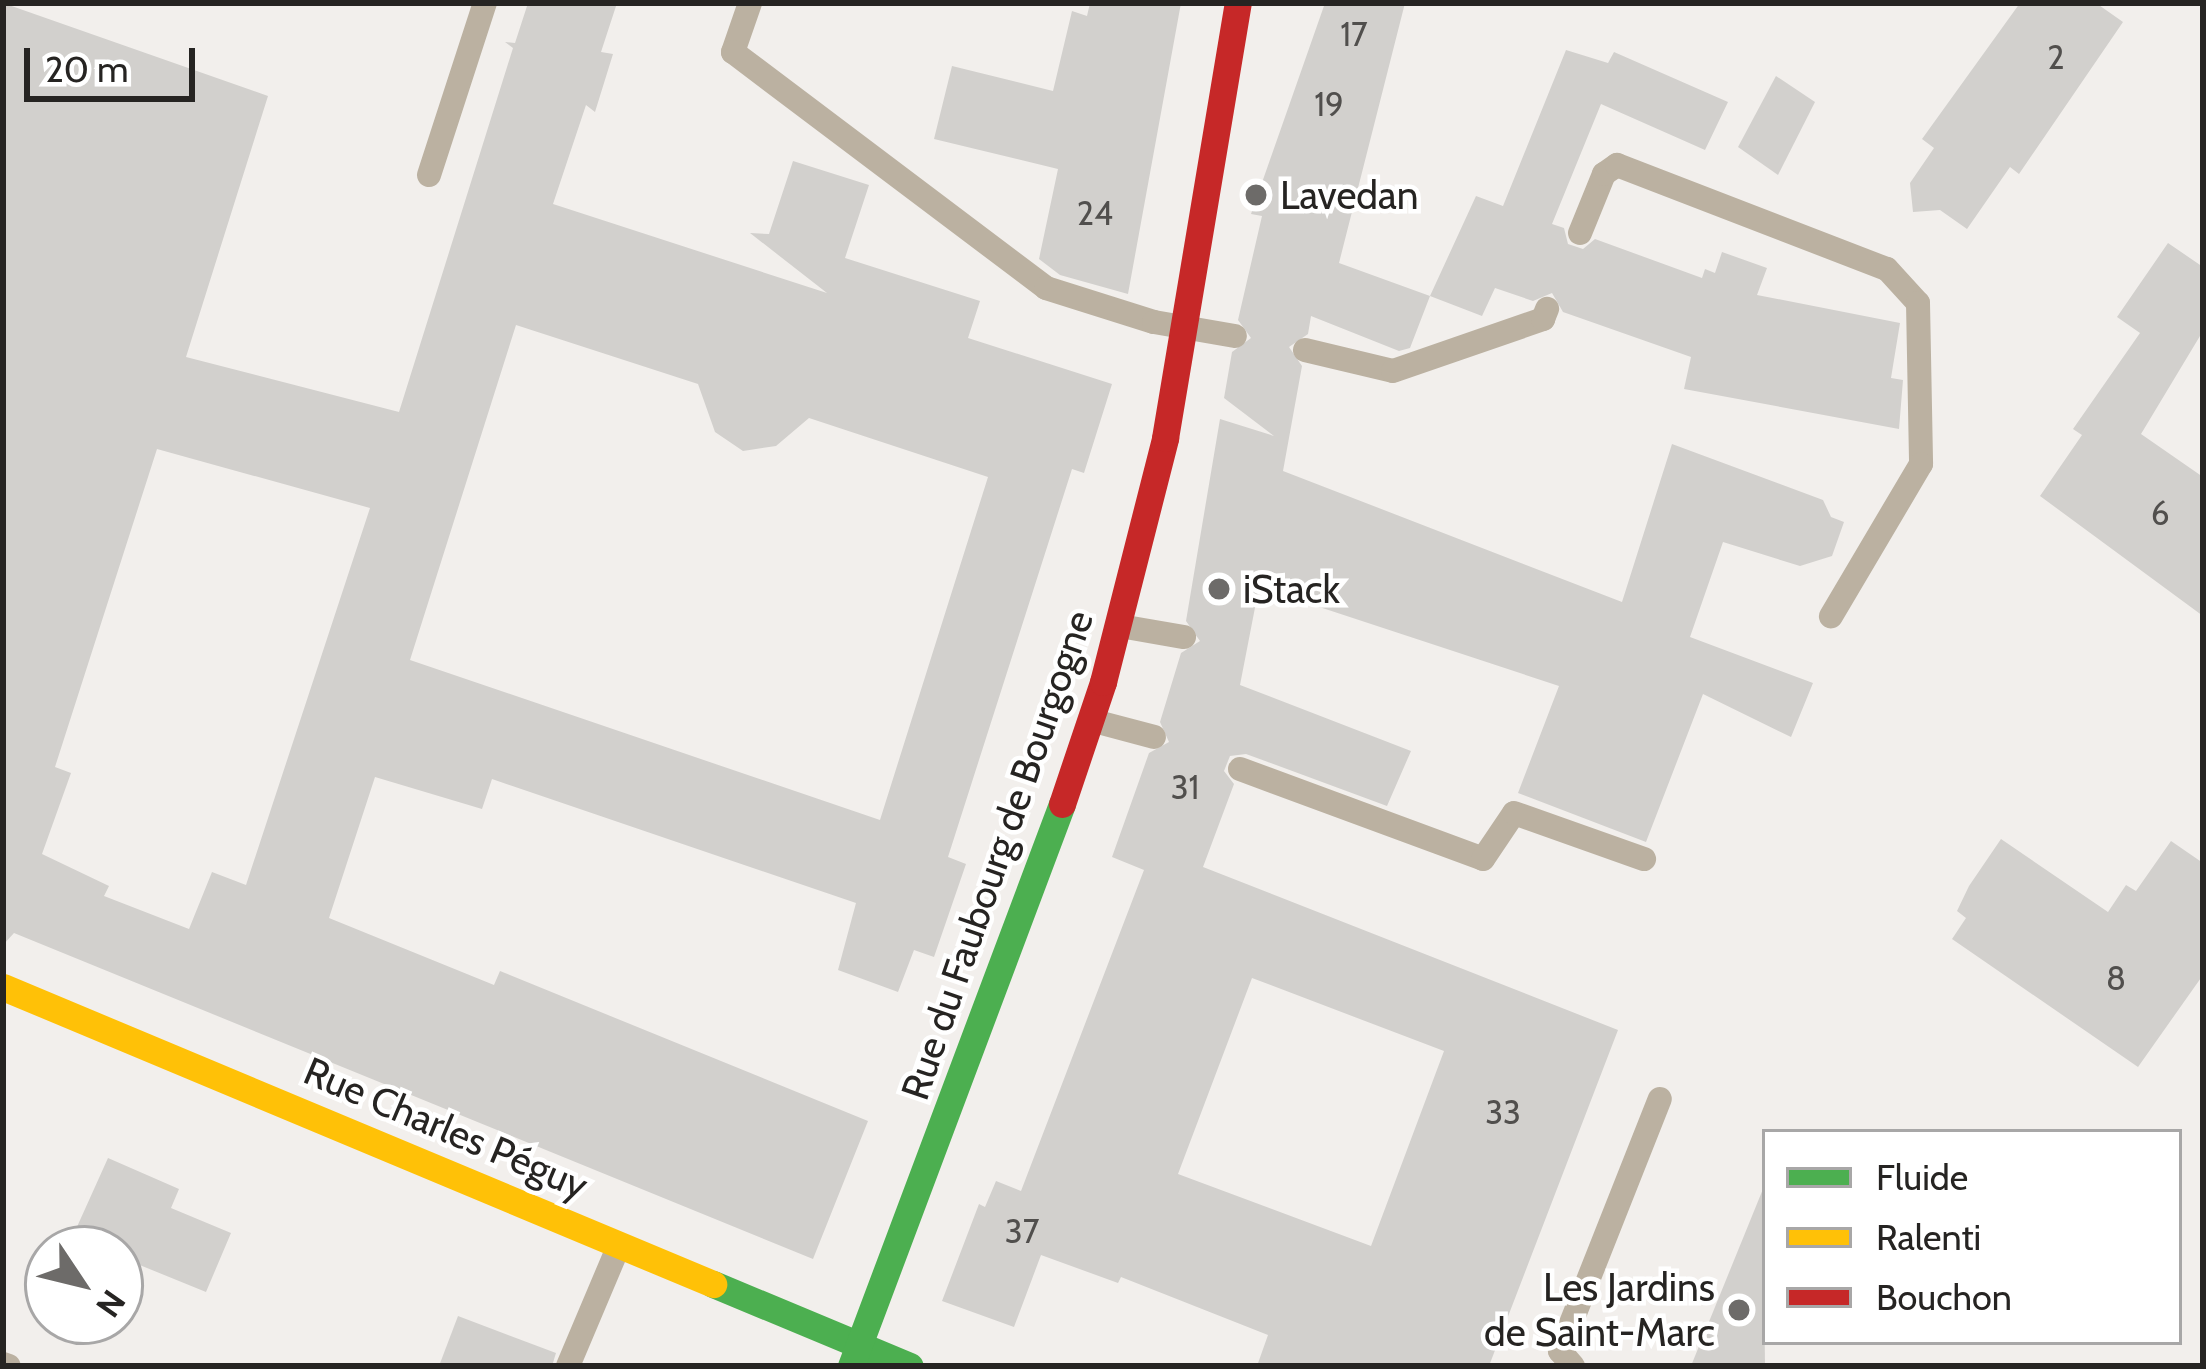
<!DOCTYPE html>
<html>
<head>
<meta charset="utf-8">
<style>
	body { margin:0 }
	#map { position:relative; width:2206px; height:1369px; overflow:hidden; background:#f2efec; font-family:Cabin,sans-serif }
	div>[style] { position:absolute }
	.building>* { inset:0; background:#d2d0cd }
	.lane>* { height:24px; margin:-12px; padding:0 12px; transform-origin:12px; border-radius:12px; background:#bbb1a1 }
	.fast>* { height:27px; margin:-13.5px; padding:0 13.5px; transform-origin:13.5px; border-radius:13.5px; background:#4caf50 }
	.slow>* { height:27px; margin:-13.5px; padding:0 13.5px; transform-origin:13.5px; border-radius:13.5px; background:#ffc107 }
	.jam>* { height:27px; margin:-13.5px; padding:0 13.5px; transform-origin:13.5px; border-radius:13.5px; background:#c62828 }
	.dots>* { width:33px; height:33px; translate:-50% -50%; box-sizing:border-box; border:6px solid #fff; border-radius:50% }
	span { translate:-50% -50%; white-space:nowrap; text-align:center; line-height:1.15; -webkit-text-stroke:9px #fff; paint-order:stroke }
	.number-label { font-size:33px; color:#514f4d }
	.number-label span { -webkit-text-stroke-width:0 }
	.poi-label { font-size:39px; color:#262422 }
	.left { translate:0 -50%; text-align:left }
	.right { translate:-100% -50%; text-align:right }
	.street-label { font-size:39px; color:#262422 }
	.frame { position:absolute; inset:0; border:6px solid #262422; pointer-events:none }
	.legend { position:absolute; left:1762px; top:1129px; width:420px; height:216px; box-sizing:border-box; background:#fff; border:3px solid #a8a7a7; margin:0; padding:15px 21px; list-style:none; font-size:36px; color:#262422 }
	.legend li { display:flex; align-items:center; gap:24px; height:60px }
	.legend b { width:60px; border:3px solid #a8a7a7 }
	.north { position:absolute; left:24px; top:1225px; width:120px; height:120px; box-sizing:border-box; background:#fff; border:3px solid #a8a7a7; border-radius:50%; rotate:125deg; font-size:33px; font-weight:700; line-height:48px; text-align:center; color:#262422 }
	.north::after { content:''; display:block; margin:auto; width:42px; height:54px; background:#6d6b69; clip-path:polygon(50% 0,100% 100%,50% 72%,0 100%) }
	.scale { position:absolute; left:24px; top:48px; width:171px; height:54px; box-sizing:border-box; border:6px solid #262422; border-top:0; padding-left:15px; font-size:36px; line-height:42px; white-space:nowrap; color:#262422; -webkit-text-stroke:9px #fff; paint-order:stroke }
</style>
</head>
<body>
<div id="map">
	<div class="building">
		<div style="clip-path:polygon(evenodd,3px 3px,268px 96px,186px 357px,399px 412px,513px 48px,505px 42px,515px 43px,528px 3px,617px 3px,601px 52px,613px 54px,595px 112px,586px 105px,553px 204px,827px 293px,750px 233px,769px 234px,793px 161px,869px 185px,845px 258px,980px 301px,968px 338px,1112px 384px,1084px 473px,1072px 469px,948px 857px,966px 864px,934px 957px,914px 950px,898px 992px,838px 970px,856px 903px,492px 779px,482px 809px,375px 777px,329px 918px,494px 985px,500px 971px,868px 1121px,813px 1259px,14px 933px,3px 945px,3px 3px,516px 325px,698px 384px,715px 432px,743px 451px,776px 446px,809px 418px,988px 477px,880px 820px,410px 660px,516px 325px,3px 3px,157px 449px,370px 508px,246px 885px,212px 872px,189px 929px,104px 896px,109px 886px,42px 854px,71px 773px,55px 767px,157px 449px)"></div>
		<div style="clip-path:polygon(1090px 3px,1181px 3px,1128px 294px,1060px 275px,1039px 259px,1058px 169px,934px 139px,952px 66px,1053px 91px,1072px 11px,1087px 16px)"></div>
		<div style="clip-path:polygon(evenodd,1325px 3px,1405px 3px,1339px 263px,1430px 296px,1410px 348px,1399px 351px,1311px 316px,1308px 334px,1289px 347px,1302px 366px,1283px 471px,1622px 602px,1672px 444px,1823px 500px,1831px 517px,1844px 522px,1832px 556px,1800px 566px,1723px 542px,1690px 637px,1813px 683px,1791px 737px,1703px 694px,1646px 842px,1518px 793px,1559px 686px,1259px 587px,1240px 685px,1411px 751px,1387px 806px,1246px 754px,1230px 756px,1224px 771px,1234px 784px,1203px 867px,1618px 1030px,1489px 1366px,1257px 1366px,1268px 1335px,1121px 1277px,1118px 1283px,1041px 1255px,1014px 1327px,942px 1301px,979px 1204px,985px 1207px,996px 1181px,1021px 1191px,1144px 870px,1112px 857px,1149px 753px,1169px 742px,1160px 722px,1181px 653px,1200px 641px,1186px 621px,1220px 419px,1274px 436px,1224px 398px,1232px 352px,1251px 338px,1238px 320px,1262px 216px,1251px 214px,1325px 3px,1252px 978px,1444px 1051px,1371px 1246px,1178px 1174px,1252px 978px)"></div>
		<div style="clip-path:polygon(2020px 3px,2096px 3px,2123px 22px,2019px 174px,2010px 167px,1967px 229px,1940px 210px,1913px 212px,1910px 183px,1934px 148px,1922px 139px)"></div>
		<div style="clip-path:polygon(1566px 50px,1608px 63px,1614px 52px,1728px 102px,1705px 150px,1601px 104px,1552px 224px,1564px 228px,1568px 244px,1583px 249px,1595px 239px,1702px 278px,1705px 269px,1715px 273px,1722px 252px,1767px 268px,1757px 295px,1900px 323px,1891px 378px,1903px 380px,1899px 429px,1684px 389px,1691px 357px,1563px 312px,1552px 293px,1533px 301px,1495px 288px,1482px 316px,1430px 296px,1476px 196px,1503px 206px)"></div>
		<div style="clip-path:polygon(1776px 76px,1815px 102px,1778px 175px,1738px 147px)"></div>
		<div style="clip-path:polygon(2168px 243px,2203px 267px,2203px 331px,2141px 434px,2203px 477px,2203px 616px,2040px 496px,2082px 435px,2073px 429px,2140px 333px,2117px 317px)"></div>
		<div style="clip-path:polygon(2001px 839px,2108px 912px,2126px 885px,2136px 891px,2171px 841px,2203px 863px,2203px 975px,2138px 1067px,1952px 939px,1966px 918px,1957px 911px,1969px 886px)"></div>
		<div style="clip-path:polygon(108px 1158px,179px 1189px,171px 1208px,231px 1233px,206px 1292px,120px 1257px,120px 1249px,67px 1249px)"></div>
		<div style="clip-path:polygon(1763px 1189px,1765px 1366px,1691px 1366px)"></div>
		<div style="clip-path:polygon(458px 1316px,556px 1353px,552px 1366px,439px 1366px)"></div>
	</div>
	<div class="lane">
		<div style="left:750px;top:3px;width:52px;rotate:109.1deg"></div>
		<div style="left:733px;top:52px;width:392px;rotate:37deg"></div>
		<div style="left:1046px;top:288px;width:113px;rotate:17.5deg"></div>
		<div style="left:1154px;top:322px;width:82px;rotate:9.8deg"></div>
		<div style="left:429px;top:175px;width:181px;rotate:-72deg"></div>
		<div style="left:1580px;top:233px;width:64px;rotate:-67.9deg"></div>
		<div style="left:1604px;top:174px;width:16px;rotate:-35deg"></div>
		<div style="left:1617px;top:165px;width:289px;rotate:21.1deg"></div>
		<div style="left:1887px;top:269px;width:46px;rotate:47.6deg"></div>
		<div style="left:1918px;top:303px;width:161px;rotate:88.9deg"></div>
		<div style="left:1921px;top:464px;width:177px;rotate:120.6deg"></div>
		<div style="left:1305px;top:350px;width:90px;rotate:13.4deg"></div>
		<div style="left:1393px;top:371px;width:159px;rotate:-19.1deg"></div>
		<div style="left:1543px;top:319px;width:11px;rotate:-68deg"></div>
		<div style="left:1120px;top:626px;width:65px;rotate:9.8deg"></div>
		<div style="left:1094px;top:721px;width:62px;rotate:14.9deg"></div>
		<div style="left:1240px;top:769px;width:259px;rotate:20.3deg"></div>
		<div style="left:1483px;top:859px;width:55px;rotate:-56deg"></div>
		<div style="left:1514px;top:813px;width:138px;rotate:19.5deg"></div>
		<div style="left:3px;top:1364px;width:6px;rotate:18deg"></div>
		<div style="left:568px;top:1366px;width:131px;rotate:-67.1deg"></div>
		<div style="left:1573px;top:1366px;width:20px;rotate:-131deg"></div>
		<div style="left:1560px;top:1351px;width:271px;rotate:-68.4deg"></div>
	</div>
	<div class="fast">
		<div style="left:713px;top:1284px;width:213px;rotate:22.6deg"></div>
		<div style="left:851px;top:1366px;width:600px;rotate:-69.42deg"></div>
	</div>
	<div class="slow">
		<div style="left:3px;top:987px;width:770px;rotate:22.7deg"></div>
	</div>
	<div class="jam">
		<div style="left:1062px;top:804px;width:129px;rotate:-71.4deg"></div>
		<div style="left:1103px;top:682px;width:252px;rotate:-75.7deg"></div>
		<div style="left:1165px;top:438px;width:441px;rotate:-80.5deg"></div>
	</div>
	<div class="dots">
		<div style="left:1256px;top:195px;background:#6d6b69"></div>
		<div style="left:1219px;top:589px;background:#6d6b69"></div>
		<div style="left:1739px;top:1310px;background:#6d6b69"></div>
	</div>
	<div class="number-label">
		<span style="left:1354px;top:35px">17</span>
		<span style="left:2056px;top:58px">2</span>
		<span style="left:1329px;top:105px">19</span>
		<span style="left:1095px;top:214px">24</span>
		<span style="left:2160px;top:514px">6</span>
		<span style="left:1185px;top:788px">31</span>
		<span style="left:2116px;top:979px">8</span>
		<span style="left:1503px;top:1113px">33</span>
		<span style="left:1022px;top:1232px">37</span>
	</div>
	<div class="poi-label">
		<span class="left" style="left:1280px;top:195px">Lavedan</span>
		<span class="left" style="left:1243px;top:589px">iStack</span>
		<span class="right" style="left:1715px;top:1310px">Les Jardins<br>de Saint-Marc</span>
	</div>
	<div class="street-label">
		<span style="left:997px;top:855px;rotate:-71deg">Rue du Faubourg de Bourgogne</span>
		<span style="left:446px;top:1128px;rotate:23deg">Rue Charles Péguy</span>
	</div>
	<div class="frame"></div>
	<ul class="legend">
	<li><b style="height:15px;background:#4caf50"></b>Fluide</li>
	<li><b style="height:15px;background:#ffc107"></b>Ralenti</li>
	<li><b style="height:15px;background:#c62828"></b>Bouchon</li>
	</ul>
	<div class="north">N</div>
	<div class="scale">20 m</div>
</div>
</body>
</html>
